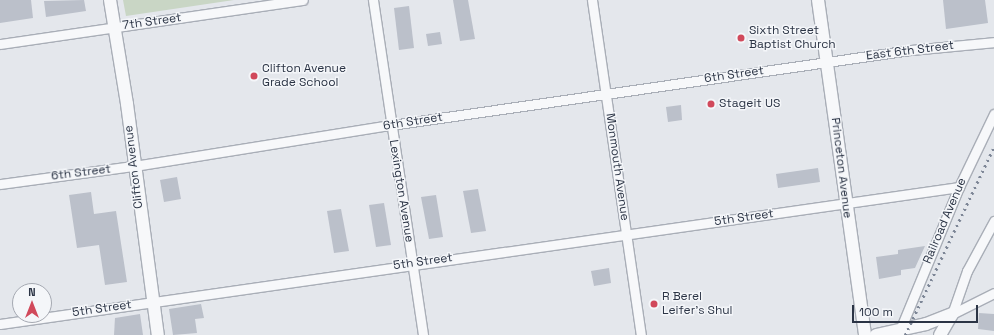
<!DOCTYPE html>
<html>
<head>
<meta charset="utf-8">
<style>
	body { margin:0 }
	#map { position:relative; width:994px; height:335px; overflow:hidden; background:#e4e7ec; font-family:"Space Grotesk",sans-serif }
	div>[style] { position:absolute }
	.green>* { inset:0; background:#c9d6c5 }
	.building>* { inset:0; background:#bbc0ca }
	.roads { filter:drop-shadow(1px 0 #a9aeb7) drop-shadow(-1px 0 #a9aeb7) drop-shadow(0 1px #a9aeb7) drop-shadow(0 -1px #a9aeb7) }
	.minor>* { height:9px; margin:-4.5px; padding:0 4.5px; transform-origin:4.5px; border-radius:4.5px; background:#f7f8fa }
	.tertiary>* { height:12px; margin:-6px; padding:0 6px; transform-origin:6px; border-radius:6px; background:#f7f8fa }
	.rail>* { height:2.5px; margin-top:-1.25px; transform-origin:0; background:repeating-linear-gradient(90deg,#7d8696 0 2px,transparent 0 6px) }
	.dots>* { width:11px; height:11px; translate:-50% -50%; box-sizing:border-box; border:2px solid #f4f6f9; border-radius:50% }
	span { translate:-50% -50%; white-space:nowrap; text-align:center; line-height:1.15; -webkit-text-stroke:3px #f4f6f9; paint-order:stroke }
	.street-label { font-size:12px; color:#2b3445 }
	.poi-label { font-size:12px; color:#2b3445 }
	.left { translate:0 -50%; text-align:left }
	.north { position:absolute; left:12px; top:283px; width:40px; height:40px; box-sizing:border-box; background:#f4f6f9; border:1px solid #a4a8b1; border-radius:50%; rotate:0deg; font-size:11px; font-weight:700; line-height:16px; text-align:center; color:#2b3445 }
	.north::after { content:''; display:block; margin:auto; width:14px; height:18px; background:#d1495b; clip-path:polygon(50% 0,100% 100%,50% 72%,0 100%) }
	.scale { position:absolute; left:852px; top:305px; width:126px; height:18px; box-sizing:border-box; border:2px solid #2b3445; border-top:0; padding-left:5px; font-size:12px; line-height:14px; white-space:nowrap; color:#2b3445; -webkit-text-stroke:3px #f4f6f9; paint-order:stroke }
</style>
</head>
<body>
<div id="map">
	<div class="green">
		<div style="clip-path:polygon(123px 0,234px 0,126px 16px)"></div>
	</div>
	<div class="building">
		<div style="clip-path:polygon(0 0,31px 0,33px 18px,0 23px)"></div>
		<div style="clip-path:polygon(84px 0,86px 11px,46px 17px,44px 1px)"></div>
		<div style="clip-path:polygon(453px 0,468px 0,475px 39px,460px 41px)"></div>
		<div style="clip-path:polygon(943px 0,985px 0,988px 23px,946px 29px)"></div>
		<div style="clip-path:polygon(409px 6px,414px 48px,399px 50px,394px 8px)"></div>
		<div style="clip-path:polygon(440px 32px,442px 44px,428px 46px,426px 34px)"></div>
		<div style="clip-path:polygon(681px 105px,682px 120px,668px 122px,666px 107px)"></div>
		<div style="clip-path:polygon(818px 168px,820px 182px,778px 188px,776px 174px)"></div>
		<div style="clip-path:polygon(177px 177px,181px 199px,164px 202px,160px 180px)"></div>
		<div style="clip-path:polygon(478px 189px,486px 231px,471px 233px,463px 191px)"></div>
		<div style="clip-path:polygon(91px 192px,94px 214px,116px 211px,127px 282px,105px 285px,99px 245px,77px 248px,69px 195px)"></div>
		<div style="clip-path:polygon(436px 195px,443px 237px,429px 239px,421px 197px)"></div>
		<div style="clip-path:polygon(384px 203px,391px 245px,376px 247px,369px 205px)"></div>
		<div style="clip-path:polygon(341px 209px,349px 251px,334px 253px,327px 211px)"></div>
		<div style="clip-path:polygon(925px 246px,915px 268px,901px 270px,901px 275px,879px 279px,876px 257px,898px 254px,898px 250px)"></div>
		<div style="clip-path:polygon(609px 268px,611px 283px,594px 286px,591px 271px)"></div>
		<div style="clip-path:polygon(201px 304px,204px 318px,195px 319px,197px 333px,173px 335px,169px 309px)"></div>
		<div style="clip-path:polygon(979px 313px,994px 314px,994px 331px,978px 329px)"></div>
		<div style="clip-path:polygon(140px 314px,143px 335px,114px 335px,115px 318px)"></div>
	</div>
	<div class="roads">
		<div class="minor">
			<div style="left:373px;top:0;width:339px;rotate:81.5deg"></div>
			<div style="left:592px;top:0;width:339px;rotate:81.7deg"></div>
			<div style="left:0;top:44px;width:306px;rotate:-8.3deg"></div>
			<div style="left:0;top:184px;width:135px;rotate:-7.7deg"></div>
			<div style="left:134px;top:166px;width:260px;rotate:-9.1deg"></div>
			<div style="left:391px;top:125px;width:524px;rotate:-8.22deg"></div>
			<div style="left:910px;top:50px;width:84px;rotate:-5.4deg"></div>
			<div style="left:952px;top:314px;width:46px;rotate:-70.8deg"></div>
			<div style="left:967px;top:271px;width:57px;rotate:-61.6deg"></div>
			<div style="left:952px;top:314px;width:47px;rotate:-26.6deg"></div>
			<div style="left:0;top:324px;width:969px;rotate:-8.13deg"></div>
			<div style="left:900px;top:330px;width:155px;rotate:-67.6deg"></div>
			<div style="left:959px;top:187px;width:81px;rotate:-64.4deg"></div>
		</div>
		<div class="tertiary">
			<div style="left:110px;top:0;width:105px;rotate:80.7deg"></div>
			<div style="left:127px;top:104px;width:233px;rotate:82.4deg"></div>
			<div style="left:818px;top:0;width:338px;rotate:82deg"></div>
			<div style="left:876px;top:335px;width:51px;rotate:-12.4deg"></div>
			<div style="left:926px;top:324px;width:28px;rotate:-21deg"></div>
			<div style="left:940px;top:335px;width:24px;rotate:-60deg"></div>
		</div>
	</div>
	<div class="rail">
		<div style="left:905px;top:335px;width:208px;rotate:-64.7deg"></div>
	</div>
	<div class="dots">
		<div style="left:741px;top:38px;background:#d1495b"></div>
		<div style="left:254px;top:76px;background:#d1495b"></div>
		<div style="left:711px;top:104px;background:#d1495b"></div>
		<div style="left:654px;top:304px;background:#d1495b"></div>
	</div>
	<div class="street-label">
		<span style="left:152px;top:22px;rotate:-8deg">7th Street</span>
		<span style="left:910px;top:51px;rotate:-7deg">East 6th Street</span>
		<span style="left:734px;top:75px;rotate:-8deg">6th Street</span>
		<span style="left:413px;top:122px;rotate:-9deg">6th Street</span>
		<span style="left:134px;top:167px;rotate:-97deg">Clifton Avenue</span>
		<span style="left:617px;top:167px;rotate:82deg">Monmouth Avenue</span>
		<span style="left:841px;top:168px;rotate:83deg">Princeton Avenue</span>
		<span style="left:81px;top:173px;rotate:-7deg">6th Street</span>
		<span style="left:401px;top:191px;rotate:81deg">Lexington Avenue</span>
		<span style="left:744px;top:218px;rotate:-8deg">5th Street</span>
		<span style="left:945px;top:221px;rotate:-67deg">Railroad Avenue</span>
		<span style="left:423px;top:262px;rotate:-8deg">5th Street</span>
		<span style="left:102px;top:309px;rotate:-8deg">5th Street</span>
	</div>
	<div class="poi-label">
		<span class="left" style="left:749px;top:38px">Sixth Street<br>Baptist Church</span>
		<span class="left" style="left:262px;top:76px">Clifton Avenue<br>Grade School</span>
		<span class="left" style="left:719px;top:104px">Stageit US</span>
		<span class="left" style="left:662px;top:304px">R Berel<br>Leifer's Shul</span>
	</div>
	<div class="north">N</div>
	<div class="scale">100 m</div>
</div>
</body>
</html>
